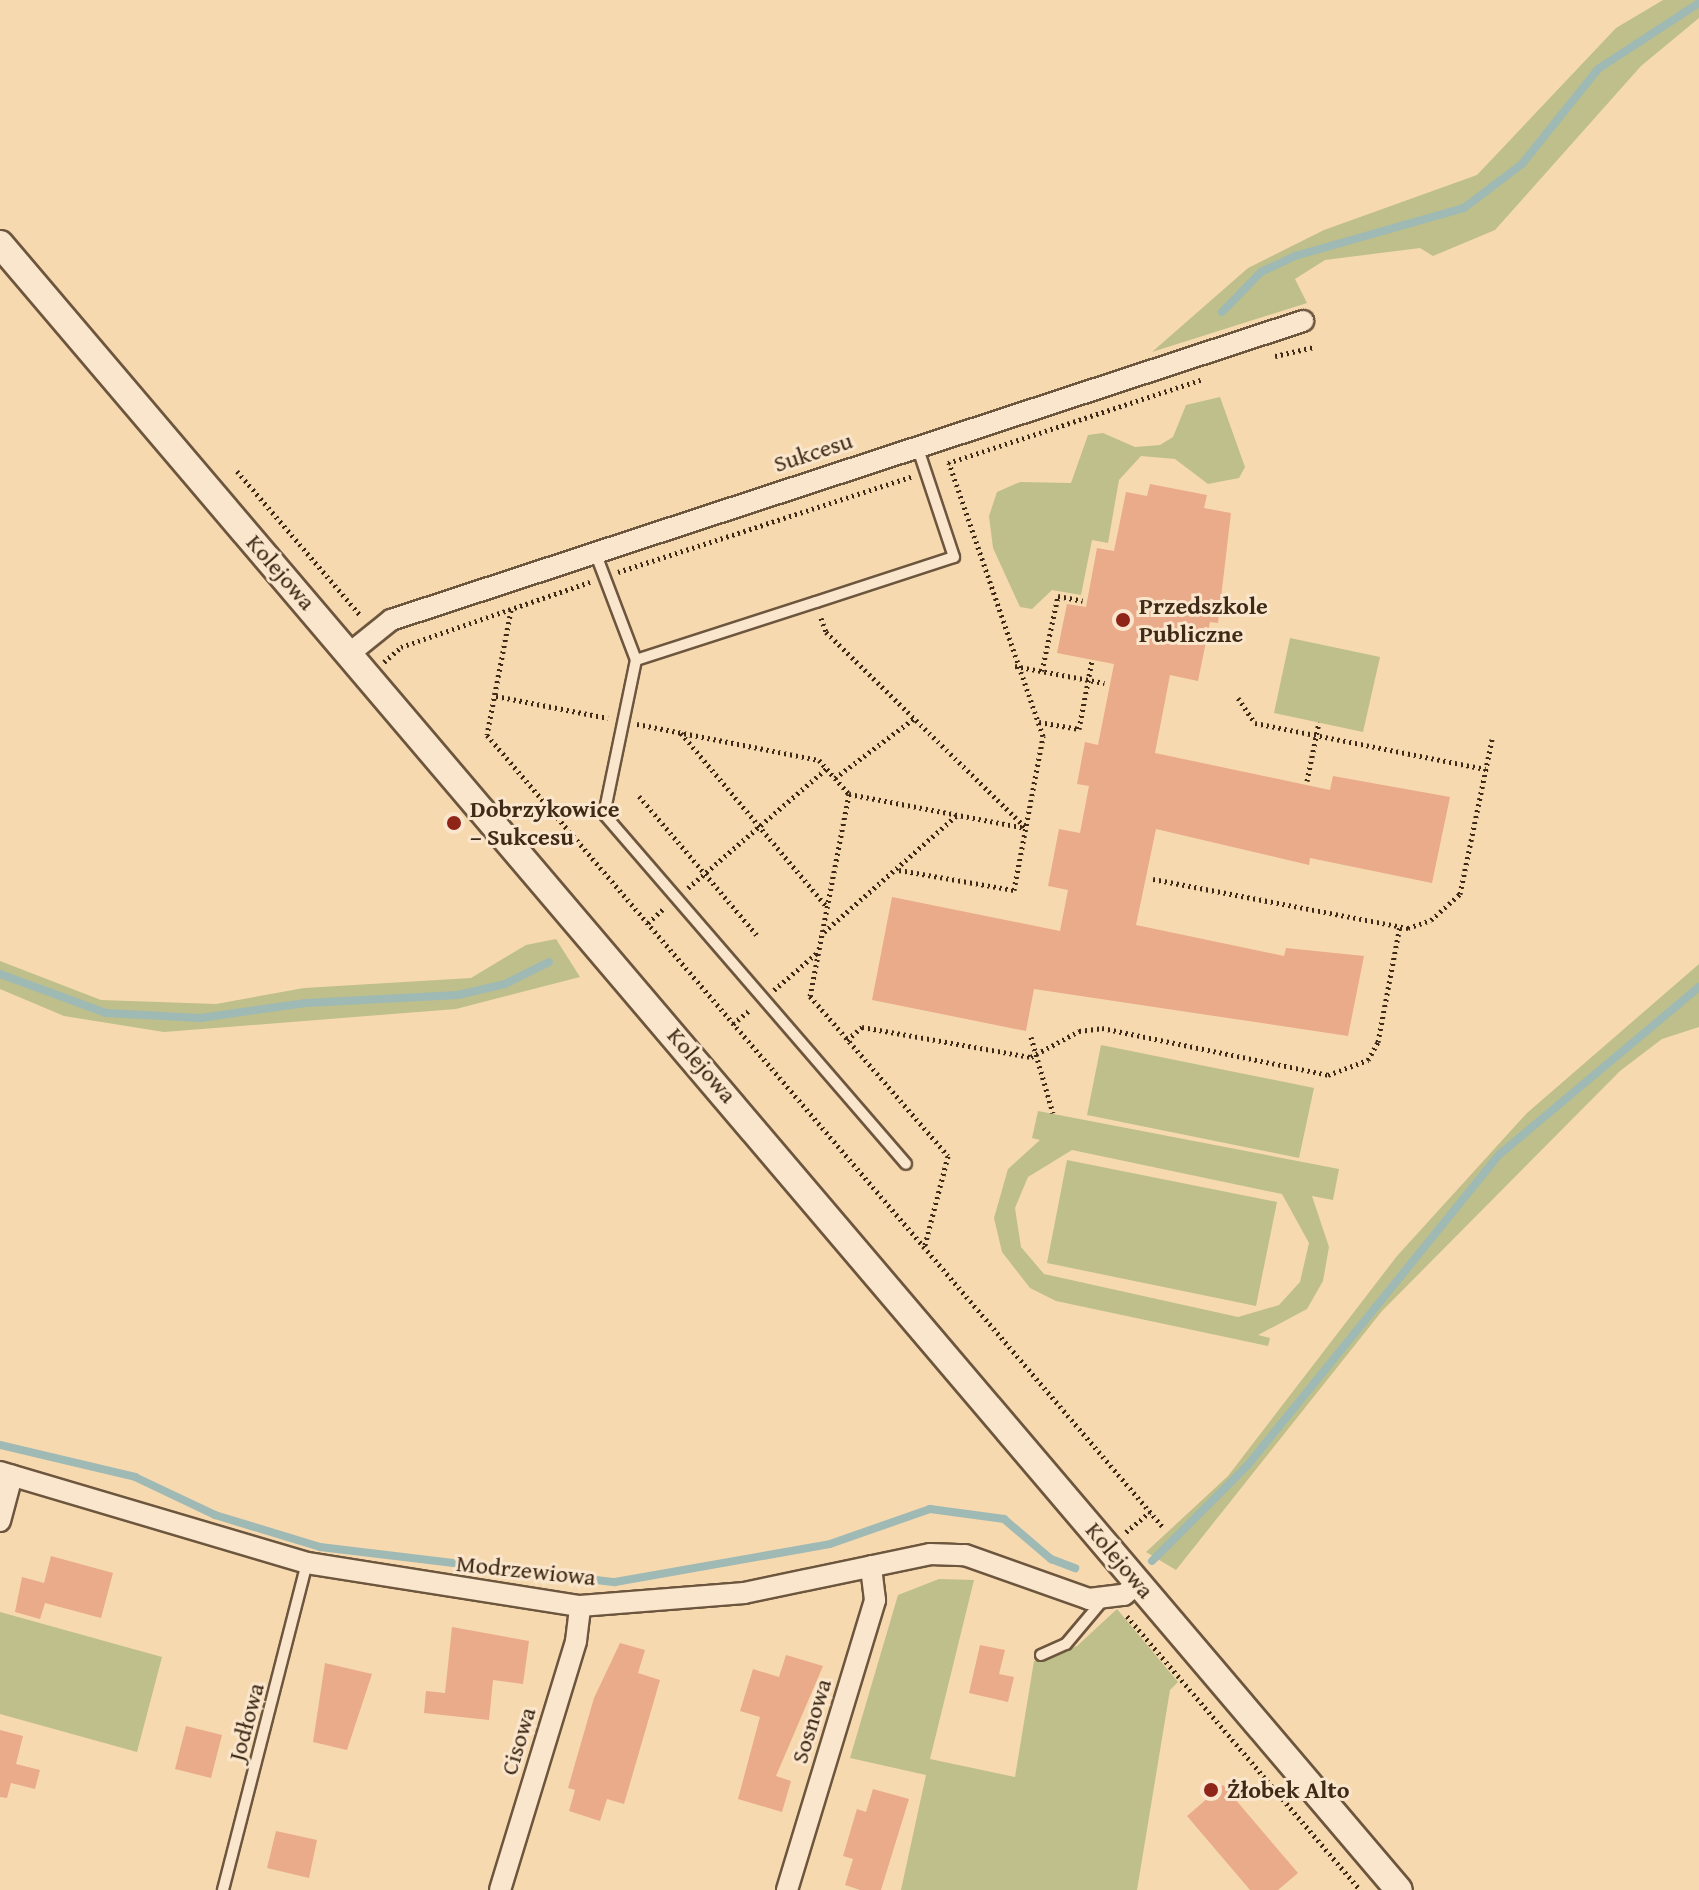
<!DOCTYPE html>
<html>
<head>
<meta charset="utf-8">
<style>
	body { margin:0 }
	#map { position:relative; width:1699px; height:1890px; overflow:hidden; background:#f7d9b0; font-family:"Gentium Book Plus",serif }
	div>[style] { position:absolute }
	.green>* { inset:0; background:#bebf8a }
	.stream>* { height:8px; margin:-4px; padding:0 4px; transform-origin:4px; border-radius:4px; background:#9fb9b4 }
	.building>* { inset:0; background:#e9ab89 }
	.path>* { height:5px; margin-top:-2.5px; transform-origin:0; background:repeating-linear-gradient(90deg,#3f2a18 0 2px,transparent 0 6px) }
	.roads { filter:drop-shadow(2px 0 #6d563e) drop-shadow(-2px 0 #6d563e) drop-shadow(0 2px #6d563e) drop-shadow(0 -2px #6d563e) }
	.service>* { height:10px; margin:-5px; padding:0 5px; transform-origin:5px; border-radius:5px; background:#fae6cc }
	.minor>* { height:20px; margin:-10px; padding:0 10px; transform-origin:10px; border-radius:10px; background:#fae6cc }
	.tertiary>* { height:26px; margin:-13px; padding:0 13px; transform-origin:13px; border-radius:13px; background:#fae6cc }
	.dots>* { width:22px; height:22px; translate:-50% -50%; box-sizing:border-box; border:4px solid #fae6cc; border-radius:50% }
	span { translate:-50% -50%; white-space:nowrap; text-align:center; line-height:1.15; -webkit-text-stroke:6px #fae6cc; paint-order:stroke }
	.street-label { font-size:24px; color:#3f2a18 }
	.poi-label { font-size:24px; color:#3f2a18; font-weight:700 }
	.left { translate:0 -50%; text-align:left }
</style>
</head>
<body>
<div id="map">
	<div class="green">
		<div style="clip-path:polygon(1663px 0,1699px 0,1699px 18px,1641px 66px,1495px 230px,1433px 256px,1420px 248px,1325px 260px,1295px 279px,1307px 303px,1152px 352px,1248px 268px,1324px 230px,1477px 175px,1616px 28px)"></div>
		<div style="clip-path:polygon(1220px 397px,1245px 467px,1239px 478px,1208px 484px,1175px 459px,1141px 456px,1119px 480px,1108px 543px,1092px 540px,1081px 595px,1052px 590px,1032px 609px,1020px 607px,993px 548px,989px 516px,997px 492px,1020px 482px,1071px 483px,1088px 435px,1103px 433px,1135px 447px,1160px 445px,1173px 437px,1186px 405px)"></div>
		<div style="clip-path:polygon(1290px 638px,1380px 657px,1363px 732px,1274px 713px)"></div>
		<div style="clip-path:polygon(556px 939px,580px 977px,456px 1009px,164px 1032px,64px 1016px,0 989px,0 961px,101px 1000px,216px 1004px,304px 988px,471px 978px,526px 945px)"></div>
		<div style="clip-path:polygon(1699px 964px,1699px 1027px,1662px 1039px,1620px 1071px,1382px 1311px,1176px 1570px,1146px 1552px,1228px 1476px,1397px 1256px,1527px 1113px)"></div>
		<div style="clip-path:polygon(1101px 1045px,1314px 1088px,1299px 1158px,1087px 1115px)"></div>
		<div style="clip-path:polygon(evenodd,1038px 1111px,1339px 1169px,1333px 1200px,1312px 1196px,1329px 1247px,1323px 1281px,1307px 1309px,1258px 1335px,1270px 1338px,1268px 1346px,1056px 1301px,1030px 1288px,1002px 1252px,994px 1218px,1008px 1169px,1040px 1140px,1032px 1138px,1038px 1111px,1072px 1150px,1282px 1194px,1309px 1243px,1300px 1282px,1279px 1305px,1238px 1317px,1044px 1274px,1021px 1247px,1015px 1208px,1028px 1177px,1072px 1150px)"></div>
		<div style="clip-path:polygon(1067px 1160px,1277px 1202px,1256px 1306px,1047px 1263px)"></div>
		<div style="clip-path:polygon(939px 1579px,974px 1580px,930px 1759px,1015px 1777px,1034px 1661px,1077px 1646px,1117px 1609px,1178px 1682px,1170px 1690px,1137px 1890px,901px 1890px,926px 1775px,850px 1758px,898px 1595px)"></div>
		<div style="clip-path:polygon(0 1612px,162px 1657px,137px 1752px,0 1714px)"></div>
	</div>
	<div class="stream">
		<div style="left:1222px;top:312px;width:56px;rotate:-45.7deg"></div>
		<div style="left:1261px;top:272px;width:38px;rotate:-25deg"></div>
		<div style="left:1295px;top:256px;width:176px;rotate:-15.9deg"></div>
		<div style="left:1464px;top:208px;width:73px;rotate:-37.2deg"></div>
		<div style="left:1522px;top:164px;width:122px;rotate:-51.3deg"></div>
		<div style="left:1598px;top:69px;width:121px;rotate:-33.2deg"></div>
		<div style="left:0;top:974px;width:113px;rotate:20.2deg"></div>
		<div style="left:106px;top:1013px;width:94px;rotate:3deg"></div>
		<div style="left:200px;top:1018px;width:107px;rotate:-8.1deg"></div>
		<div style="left:306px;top:1003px;width:152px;rotate:-3deg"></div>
		<div style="left:458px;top:995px;width:48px;rotate:-13.2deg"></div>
		<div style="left:505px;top:984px;width:49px;rotate:-26.6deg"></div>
		<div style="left:0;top:1445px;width:139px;rotate:13.3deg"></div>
		<div style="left:135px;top:1477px;width:89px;rotate:25.4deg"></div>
		<div style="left:215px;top:1515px;width:110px;rotate:16.9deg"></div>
		<div style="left:320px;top:1547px;width:297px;rotate:6.8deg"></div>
		<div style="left:615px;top:1582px;width:218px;rotate:-10deg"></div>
		<div style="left:830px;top:1544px;width:106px;rotate:-19.3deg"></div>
		<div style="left:930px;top:1509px;width:75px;rotate:7.7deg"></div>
		<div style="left:1004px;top:1519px;width:62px;rotate:40.4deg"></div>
		<div style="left:1051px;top:1559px;width:26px;rotate:21deg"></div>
		<div style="left:1152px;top:1561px;width:134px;rotate:-45deg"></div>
		<div style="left:1247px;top:1466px;width:402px;rotate:-51deg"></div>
		<div style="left:1500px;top:1154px;width:260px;rotate:-40deg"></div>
	</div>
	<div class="building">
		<div style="clip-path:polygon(1150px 484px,1207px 495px,1204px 508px,1231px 513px,1218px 623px,1210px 622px,1198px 681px,1170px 675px,1155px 753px,1330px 790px,1333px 776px,1450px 797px,1432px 883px,1310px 858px,1309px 865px,1156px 829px,1136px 925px,1284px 956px,1286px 948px,1364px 956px,1348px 1036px,1034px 989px,1026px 1031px,872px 1000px,892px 897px,1060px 931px,1068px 890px,1048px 886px,1059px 829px,1080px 833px,1089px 786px,1077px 784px,1085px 742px,1098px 745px,1114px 664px,1057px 653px,1067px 604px,1086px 607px,1097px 548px,1114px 551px,1126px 492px,1147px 496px)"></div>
		<div style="clip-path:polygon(51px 1556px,113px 1573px,101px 1618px,45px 1603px,40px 1619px,15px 1612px,22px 1577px,44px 1583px)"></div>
		<div style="clip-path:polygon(452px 1627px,529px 1641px,523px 1684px,493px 1680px,489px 1720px,424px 1713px,426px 1691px,445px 1693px)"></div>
		<div style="clip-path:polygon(620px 1643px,645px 1650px,638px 1673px,660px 1680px,624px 1804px,607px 1799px,600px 1821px,569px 1811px,575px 1790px,568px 1788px,594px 1698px)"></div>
		<div style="clip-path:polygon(980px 1645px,1005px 1650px,999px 1674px,1014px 1677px,1008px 1702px,969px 1693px)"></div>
		<div style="clip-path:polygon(786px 1655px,823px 1666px,776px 1776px,791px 1781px,782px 1812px,738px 1799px,760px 1717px,740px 1711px,753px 1669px,779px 1677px)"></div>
		<div style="clip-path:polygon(325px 1663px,372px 1674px,347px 1750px,313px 1742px)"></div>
		<div style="clip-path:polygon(186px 1726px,222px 1735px,211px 1778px,175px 1769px)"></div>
		<div style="clip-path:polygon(0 1730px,23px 1736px,16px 1764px,40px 1770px,35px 1789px,11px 1783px,7px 1798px,0 1797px)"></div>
		<div style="clip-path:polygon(1223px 1785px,1298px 1873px,1278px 1890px,1250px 1890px,1187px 1816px)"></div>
		<div style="clip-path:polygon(873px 1789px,909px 1799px,881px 1890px,860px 1890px,845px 1885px,853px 1859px,843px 1856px,857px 1809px,866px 1812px)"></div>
		<div style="clip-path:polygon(276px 1831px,317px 1840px,309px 1878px,267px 1868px)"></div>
	</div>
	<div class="path">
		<div style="left:1275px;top:356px;width:39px;rotate:-13deg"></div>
		<div style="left:948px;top:463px;width:266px;rotate:-18.2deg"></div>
		<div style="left:237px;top:471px;width:191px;rotate:49.5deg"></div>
		<div style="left:618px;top:572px;width:310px;rotate:-18deg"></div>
		<div style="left:511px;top:610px;width:127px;rotate:100.9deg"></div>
		<div style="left:487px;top:735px;width:1040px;rotate:49.52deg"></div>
		<div style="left:821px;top:618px;width:15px;rotate:70deg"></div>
		<div style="left:826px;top:632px;width:279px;rotate:44.4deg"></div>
		<div style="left:384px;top:662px;width:23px;rotate:-41deg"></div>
		<div style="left:401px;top:647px;width:200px;rotate:-19deg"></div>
		<div style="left:1015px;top:666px;width:91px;rotate:10.8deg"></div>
		<div style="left:1042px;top:671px;width:77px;rotate:-78deg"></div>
		<div style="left:1058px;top:596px;width:25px;rotate:11deg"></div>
		<div style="left:496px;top:696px;width:114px;rotate:11.1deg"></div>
		<div style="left:1238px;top:698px;width:30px;rotate:56deg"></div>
		<div style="left:1255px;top:723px;width:235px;rotate:11.3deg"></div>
		<div style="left:1039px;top:722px;width:41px;rotate:9.9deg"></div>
		<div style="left:1079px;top:729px;width:70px;rotate:-79.3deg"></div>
		<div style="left:637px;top:724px;width:186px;rotate:11.2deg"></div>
		<div style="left:819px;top:760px;width:45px;rotate:48.6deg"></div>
		<div style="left:849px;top:794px;width:179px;rotate:10.9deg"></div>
		<div style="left:681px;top:733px;width:226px;rotate:50deg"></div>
		<div style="left:835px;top:778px;width:101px;rotate:-37deg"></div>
		<div style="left:1307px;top:781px;width:60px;rotate:-78.5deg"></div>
		<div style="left:849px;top:794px;width:206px;rotate:100.9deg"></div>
		<div style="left:810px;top:996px;width:211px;rotate:49.2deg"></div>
		<div style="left:948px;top:1156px;width:96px;rotate:104.5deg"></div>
		<div style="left:639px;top:796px;width:182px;rotate:49.7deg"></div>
		<div style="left:899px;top:870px;width:117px;rotate:9.9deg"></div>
		<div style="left:1014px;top:890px;width:157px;rotate:-79.3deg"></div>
		<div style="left:1043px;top:736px;width:289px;rotate:-109deg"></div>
		<div style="left:1153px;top:879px;width:260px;rotate:10.9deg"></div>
		<div style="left:1408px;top:928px;width:24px;rotate:-19deg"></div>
		<div style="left:1431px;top:920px;width:39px;rotate:-42deg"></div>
		<div style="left:1460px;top:894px;width:158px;rotate:-78.3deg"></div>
		<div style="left:688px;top:888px;width:184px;rotate:-40.8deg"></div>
		<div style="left:648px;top:923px;width:23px;rotate:-43deg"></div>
		<div style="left:824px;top:932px;width:177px;rotate:-41.3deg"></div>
		<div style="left:774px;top:990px;width:58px;rotate:-40.8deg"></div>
		<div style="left:733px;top:1024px;width:23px;rotate:-40deg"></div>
		<div style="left:1031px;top:1037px;width:79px;rotate:73.9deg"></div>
		<div style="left:847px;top:1040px;width:20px;rotate:-41deg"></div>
		<div style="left:862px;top:1027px;width:172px;rotate:10.1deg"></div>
		<div style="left:1031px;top:1057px;width:55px;rotate:-28.4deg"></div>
		<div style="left:1079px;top:1031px;width:23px;rotate:-7deg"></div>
		<div style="left:1102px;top:1028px;width:231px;rotate:11.7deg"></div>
		<div style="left:1328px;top:1075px;width:43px;rotate:-20.6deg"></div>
		<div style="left:1368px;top:1060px;width:21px;rotate:-61deg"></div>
		<div style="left:1378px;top:1042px;width:118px;rotate:-79.3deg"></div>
		<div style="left:1126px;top:1532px;width:31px;rotate:-40deg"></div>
		<div style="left:1127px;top:1616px;width:360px;rotate:49.6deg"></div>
	</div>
	<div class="roads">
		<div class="service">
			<div style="left:595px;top:552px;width:116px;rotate:69.2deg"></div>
			<div style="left:636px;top:660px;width:189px;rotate:-17.9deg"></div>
			<div style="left:816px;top:602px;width:145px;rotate:-18.1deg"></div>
			<div style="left:954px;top:557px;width:117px;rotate:-108.4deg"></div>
			<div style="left:636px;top:660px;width:157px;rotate:101.7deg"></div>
			<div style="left:604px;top:814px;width:462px;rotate:49.2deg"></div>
			<div style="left:1041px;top:1655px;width:27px;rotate:-24deg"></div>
			<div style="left:1066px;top:1644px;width:57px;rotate:-49.9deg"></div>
			<div style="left:223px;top:1890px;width:338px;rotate:-75.6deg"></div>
		</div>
		<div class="minor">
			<div style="left:350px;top:653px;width:53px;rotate:-38.8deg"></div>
			<div style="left:391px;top:620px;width:960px;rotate:-18.15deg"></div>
			<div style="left:0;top:1472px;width:320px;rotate:16.5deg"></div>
			<div style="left:307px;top:1563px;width:276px;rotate:9deg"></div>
			<div style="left:580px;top:1606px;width:165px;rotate:-4.5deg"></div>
			<div style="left:744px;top:1593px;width:190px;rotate:-11.8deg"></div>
			<div style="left:930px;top:1554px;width:35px;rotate:2deg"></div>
			<div style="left:965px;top:1555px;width:132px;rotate:19.5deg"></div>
			<div style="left:1089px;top:1599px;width:35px;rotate:-7deg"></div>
			<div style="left:1124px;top:1595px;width:20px;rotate:-41deg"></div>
			<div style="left:0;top:1521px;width:47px;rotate:-75.1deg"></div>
			<div style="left:500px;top:1890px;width:260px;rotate:-73deg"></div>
			<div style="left:576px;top:1641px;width:35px;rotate:-83deg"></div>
			<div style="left:787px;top:1890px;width:303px;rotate:-73.1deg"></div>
			<div style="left:875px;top:1600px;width:34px;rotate:-97deg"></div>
		</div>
		<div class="tertiary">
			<div style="left:0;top:244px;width:2160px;rotate:49.64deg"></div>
		</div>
	</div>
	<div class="dots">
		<div style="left:1123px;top:620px;background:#8f2418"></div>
		<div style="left:454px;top:823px;background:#8f2418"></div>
		<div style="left:1211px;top:1790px;background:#8f2418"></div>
	</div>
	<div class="street-label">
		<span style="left:813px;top:452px;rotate:-18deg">Sukcesu</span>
		<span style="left:281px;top:572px;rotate:49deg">Kolejowa</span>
		<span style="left:702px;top:1065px;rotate:49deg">Kolejowa</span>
		<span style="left:1120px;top:1560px;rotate:50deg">Kolejowa</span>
		<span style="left:526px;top:1570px;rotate:6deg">Modrzewiowa</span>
		<span style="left:811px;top:1721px;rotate:-73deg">Sosnowa</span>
		<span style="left:246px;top:1722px;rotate:-75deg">Jodłowa</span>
		<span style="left:518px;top:1741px;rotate:-73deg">Cisowa</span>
	</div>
	<div class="poi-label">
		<span class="left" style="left:1139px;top:620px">Przedszkole<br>Publiczne</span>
		<span class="left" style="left:470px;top:823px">Dobrzykowice<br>– Sukcesu</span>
		<span class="left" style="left:1227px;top:1790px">Żłobek Alto</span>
	</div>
</div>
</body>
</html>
